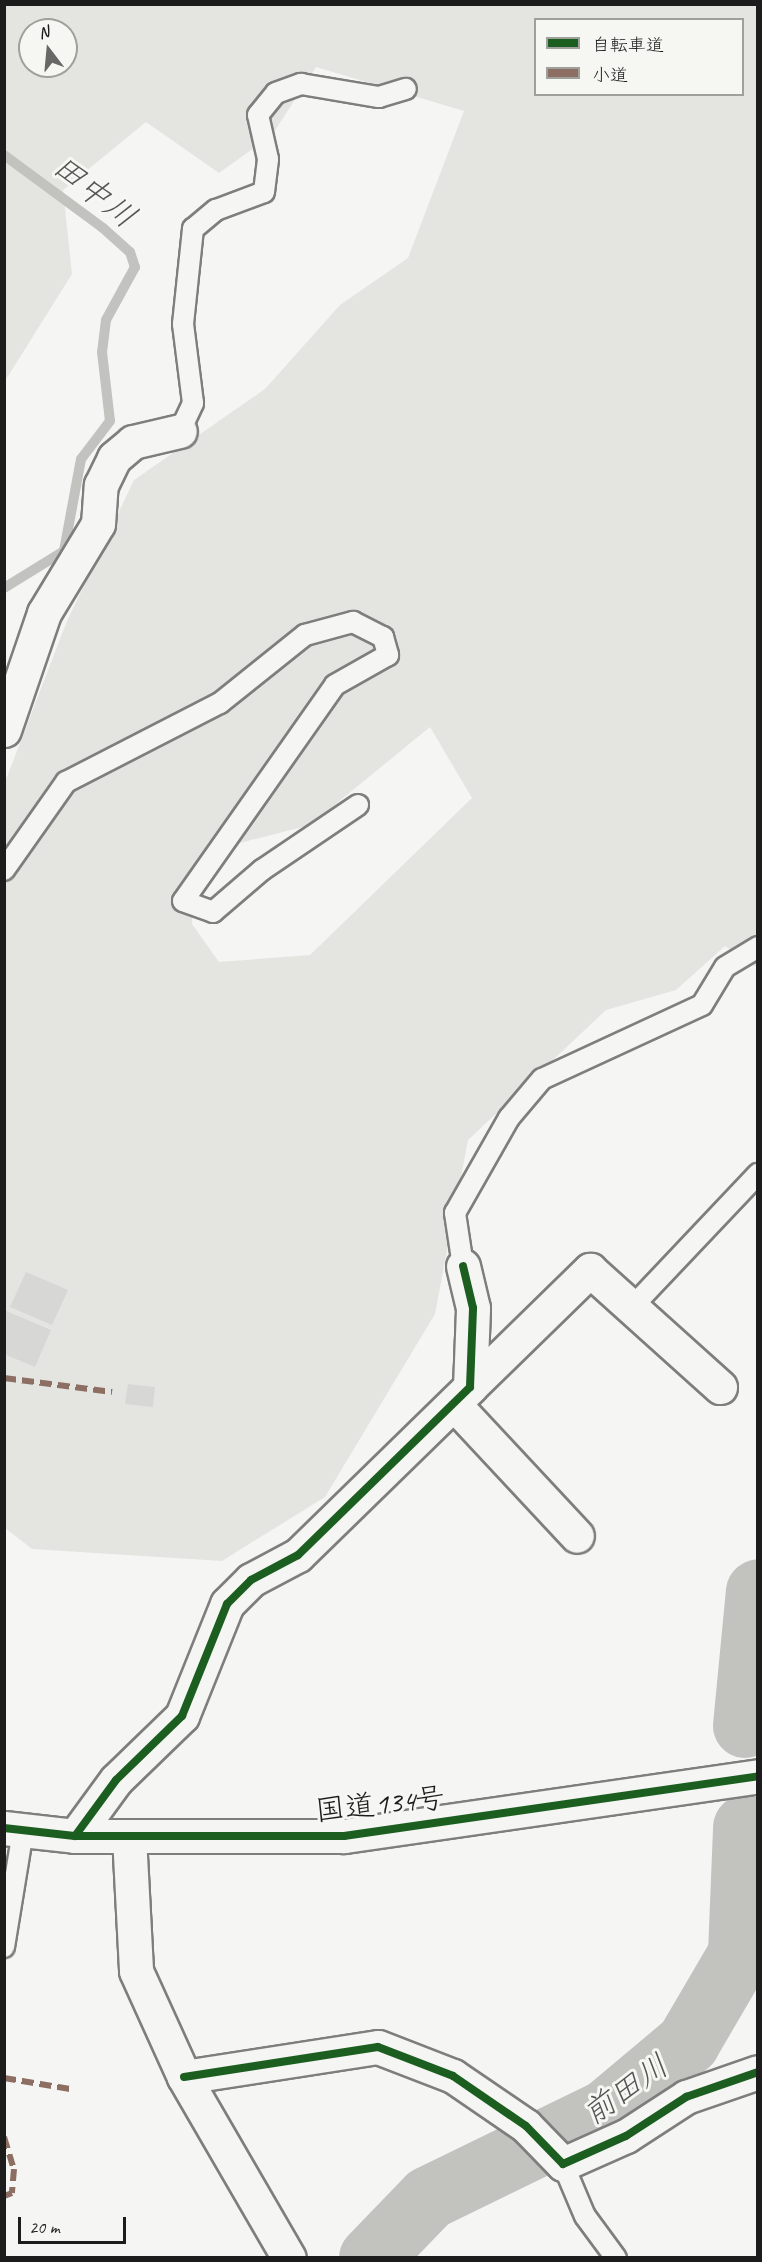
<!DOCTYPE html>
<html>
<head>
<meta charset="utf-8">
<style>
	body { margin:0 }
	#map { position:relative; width:762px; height:2262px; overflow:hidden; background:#f5f5f3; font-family:Caveat,"Klee One",sans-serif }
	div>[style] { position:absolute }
	.green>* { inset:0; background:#e4e4e1 }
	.stream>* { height:10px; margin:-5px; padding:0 5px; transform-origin:5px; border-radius:5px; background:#c2c2bf }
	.river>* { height:64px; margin:-32px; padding:0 32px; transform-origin:32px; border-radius:32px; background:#c2c2bf }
	.building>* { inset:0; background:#d7d7d6 }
	.roads { filter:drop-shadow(2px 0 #7e7e7d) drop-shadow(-2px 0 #7e7e7d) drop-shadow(0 2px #7e7e7d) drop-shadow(0 -2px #7e7e7d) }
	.service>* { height:20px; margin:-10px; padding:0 10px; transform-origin:10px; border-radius:10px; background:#f5f5f3 }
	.minor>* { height:33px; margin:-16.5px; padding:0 16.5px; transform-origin:16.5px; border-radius:16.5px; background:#f5f5f3 }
	.trunk>* { height:33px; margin:-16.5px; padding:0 16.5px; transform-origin:16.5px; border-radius:16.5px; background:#f5f5f3 }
	.quiet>* { height:6px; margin-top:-3px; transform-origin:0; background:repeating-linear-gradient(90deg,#8d6e63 0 12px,transparent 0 18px) }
	.cycleway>* { height:8px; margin:-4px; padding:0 4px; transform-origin:4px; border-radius:4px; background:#1b5e20 }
	span { translate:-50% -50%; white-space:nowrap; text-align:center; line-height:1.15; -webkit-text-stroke:6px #f6f6f2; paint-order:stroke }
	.street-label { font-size:30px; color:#1c1c1c }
	.water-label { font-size:32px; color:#565654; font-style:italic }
	.frame { position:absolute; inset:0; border:6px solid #1c1c1c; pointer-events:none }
	.legend { position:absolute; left:534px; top:18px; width:210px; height:78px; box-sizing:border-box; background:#f6f6f2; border:2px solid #9f9f9c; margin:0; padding:8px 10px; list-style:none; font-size:18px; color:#1c1c1c }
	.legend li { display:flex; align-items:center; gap:12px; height:30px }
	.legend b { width:30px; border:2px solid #9f9f9c }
	.north { position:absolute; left:18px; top:18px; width:60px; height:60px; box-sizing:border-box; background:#f6f6f2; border:2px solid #9f9f9c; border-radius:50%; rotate:344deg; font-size:16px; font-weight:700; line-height:24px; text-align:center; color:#1c1c1c }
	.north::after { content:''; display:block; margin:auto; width:21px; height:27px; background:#686867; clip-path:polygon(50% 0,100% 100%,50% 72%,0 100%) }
	.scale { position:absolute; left:18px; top:2217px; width:108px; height:27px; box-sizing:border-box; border:3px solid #1c1c1c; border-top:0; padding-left:8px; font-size:18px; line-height:21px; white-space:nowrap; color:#1c1c1c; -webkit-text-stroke:4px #f6f6f2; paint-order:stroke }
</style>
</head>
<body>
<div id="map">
	<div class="green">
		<div style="clip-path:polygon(evenodd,5px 5px,757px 5px,757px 967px,725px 946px,676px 990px,606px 1010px,468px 1140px,435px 1314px,325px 1497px,222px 1561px,32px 1549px,5px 1528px,5px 782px,67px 621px,134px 480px,265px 389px,340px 305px,408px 258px,464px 111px,316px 67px,272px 135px,219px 173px,146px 122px,63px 190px,72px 274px,5px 381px,5px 5px,536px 20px,742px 20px,742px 94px,536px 94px,536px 20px,5px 5px,30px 30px,66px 30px,66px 66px,30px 66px,30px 30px,5px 5px,430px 727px,472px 798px,310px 955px,219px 962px,192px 924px,193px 880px,236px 844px,310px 825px,430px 727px)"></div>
	</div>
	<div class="stream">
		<div style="left:4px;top:155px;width:123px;rotate:36.4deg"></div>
		<div style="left:103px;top:228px;width:36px;rotate:42deg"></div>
		<div style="left:130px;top:252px;width:16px;rotate:72deg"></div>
		<div style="left:135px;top:267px;width:60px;rotate:118.7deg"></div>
		<div style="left:106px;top:320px;width:32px;rotate:97deg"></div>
		<div style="left:102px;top:352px;width:69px;rotate:83.4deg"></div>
		<div style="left:110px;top:421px;width:48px;rotate:127.3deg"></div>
		<div style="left:81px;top:459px;width:94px;rotate:100.5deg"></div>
		<div style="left:64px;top:551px;width:70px;rotate:148.3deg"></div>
	</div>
	<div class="river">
		<div style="left:745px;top:1726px;width:135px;rotate:-84.5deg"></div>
		<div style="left:371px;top:2258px;width:83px;rotate:-46deg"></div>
		<div style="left:429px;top:2198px;width:198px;rotate:-26deg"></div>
		<div style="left:607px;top:2111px;width:106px;rotate:-40deg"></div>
		<div style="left:688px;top:2043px;width:103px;rotate:-59.7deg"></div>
		<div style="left:740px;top:1954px;width:127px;rotate:-87.7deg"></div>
	</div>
	<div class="building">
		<div style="clip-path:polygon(26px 1272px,68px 1290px,52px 1325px,10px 1307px)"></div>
		<div style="clip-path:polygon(4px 1310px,51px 1330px,35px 1367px,4px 1354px)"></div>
		<div style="clip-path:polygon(128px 1384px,155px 1387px,153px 1407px,125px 1404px)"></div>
	</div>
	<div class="roads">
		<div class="service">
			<div style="left:180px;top:431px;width:31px;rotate:-65deg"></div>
			<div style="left:193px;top:403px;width:80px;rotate:-97.2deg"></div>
			<div style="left:183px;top:324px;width:96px;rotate:-84deg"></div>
			<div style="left:193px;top:229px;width:30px;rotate:-40deg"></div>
			<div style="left:216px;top:210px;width:51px;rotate:-20.6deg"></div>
			<div style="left:264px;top:192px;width:33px;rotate:-83deg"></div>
			<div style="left:268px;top:159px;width:45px;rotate:-102.8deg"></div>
			<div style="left:258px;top:115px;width:28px;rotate:-51deg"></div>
			<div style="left:276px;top:93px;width:27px;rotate:-20deg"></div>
			<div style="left:301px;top:84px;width:79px;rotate:9.5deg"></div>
			<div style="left:379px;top:97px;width:28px;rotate:-17deg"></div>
			<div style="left:4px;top:870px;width:108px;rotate:-54.8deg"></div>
			<div style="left:66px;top:782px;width:173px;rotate:-27.2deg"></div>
			<div style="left:220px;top:703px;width:109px;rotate:-38.7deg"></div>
			<div style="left:305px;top:635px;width:50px;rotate:-15.2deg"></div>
			<div style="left:353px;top:622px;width:34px;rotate:27deg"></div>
			<div style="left:383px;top:637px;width:19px;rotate:74deg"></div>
			<div style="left:388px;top:655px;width:61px;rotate:150.5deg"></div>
			<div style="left:335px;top:685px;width:264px;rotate:125.1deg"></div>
			<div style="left:183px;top:901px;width:32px;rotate:20deg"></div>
			<div style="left:213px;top:912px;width:65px;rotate:-40.6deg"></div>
			<div style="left:262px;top:870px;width:116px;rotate:-34.1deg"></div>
			<div style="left:463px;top:1266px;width:54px;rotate:-98.6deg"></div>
			<div style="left:455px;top:1213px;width:109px;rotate:-60.4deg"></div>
			<div style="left:509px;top:1118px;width:51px;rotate:-49.8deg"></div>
			<div style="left:542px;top:1079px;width:176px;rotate:-24.8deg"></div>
			<div style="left:702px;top:1005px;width:44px;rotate:-58.8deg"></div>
			<div style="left:725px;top:967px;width:39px;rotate:-31deg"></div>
			<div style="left:633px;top:1306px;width:182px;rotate:-46.6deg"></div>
			<div style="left:4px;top:1947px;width:118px;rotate:-80.7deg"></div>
			<div style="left:563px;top:2164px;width:56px;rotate:67.1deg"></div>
			<div style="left:585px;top:2216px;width:52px;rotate:53.6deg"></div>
		</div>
		<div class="minor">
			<div style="left:4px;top:730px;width:124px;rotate:-71.1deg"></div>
			<div style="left:44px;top:613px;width:104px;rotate:-58.8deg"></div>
			<div style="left:98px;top:524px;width:39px;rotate:-86deg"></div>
			<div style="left:101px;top:485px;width:30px;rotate:-64deg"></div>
			<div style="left:114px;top:458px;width:25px;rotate:-40deg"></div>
			<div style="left:133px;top:442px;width:48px;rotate:-13.2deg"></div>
			<div style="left:470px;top:1387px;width:168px;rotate:-44.3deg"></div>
			<div style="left:590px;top:1270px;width:175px;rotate:42deg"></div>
			<div style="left:454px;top:1404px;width:180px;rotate:47deg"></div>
			<div style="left:75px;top:1836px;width:69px;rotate:-53.8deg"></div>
			<div style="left:116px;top:1780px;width:92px;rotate:-44.1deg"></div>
			<div style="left:182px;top:1716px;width:121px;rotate:-68.1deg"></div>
			<div style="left:227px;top:1604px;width:34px;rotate:-45deg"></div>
			<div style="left:251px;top:1580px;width:53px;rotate:-28deg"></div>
			<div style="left:298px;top:1555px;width:240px;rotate:-44.3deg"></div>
			<div style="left:470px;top:1387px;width:79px;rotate:-87.8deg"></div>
			<div style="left:473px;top:1308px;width:43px;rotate:-103.4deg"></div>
			<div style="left:129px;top:1836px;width:135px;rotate:87deg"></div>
			<div style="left:136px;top:1971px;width:116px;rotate:65.6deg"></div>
			<div style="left:184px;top:2077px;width:209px;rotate:59.9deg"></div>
			<div style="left:184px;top:2077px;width:196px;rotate:-8.8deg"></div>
			<div style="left:378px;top:2047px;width:80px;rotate:21.1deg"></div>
			<div style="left:453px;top:2076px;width:88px;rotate:34.4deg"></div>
			<div style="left:526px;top:2126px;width:53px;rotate:45.8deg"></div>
			<div style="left:563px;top:2164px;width:69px;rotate:-24deg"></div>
			<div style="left:626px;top:2136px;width:72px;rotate:-33deg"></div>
			<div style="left:686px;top:2097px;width:76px;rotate:-19.1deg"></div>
		</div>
		<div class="trunk">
			<div style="left:4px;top:1828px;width:71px;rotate:6.4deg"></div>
			<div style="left:75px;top:1836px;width:269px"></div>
			<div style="left:344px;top:1836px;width:418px;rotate:-8.2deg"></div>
		</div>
	</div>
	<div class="quiet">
		<div style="left:4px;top:1378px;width:109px;rotate:7.4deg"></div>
		<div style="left:4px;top:2078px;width:67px;rotate:9.5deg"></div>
		<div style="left:4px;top:2137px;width:34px;rotate:73deg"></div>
		<div style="left:14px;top:2169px;width:24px;rotate:95deg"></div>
		<div style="left:12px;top:2193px;width:9px;rotate:159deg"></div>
	</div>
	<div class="cycleway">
		<div style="left:4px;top:1828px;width:71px;rotate:6.4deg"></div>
		<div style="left:75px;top:1836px;width:269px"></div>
		<div style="left:344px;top:1836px;width:418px;rotate:-8.2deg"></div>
		<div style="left:75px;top:1836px;width:69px;rotate:-53.8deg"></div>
		<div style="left:116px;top:1780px;width:92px;rotate:-44.1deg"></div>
		<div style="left:182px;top:1716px;width:121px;rotate:-68.1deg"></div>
		<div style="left:227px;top:1604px;width:34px;rotate:-45deg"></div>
		<div style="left:251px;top:1580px;width:53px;rotate:-28deg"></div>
		<div style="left:298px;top:1555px;width:240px;rotate:-44.3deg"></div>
		<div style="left:470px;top:1387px;width:79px;rotate:-87.8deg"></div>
		<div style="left:473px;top:1308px;width:43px;rotate:-103.4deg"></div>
		<div style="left:184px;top:2077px;width:196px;rotate:-8.8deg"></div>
		<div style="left:378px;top:2047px;width:80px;rotate:21.1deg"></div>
		<div style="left:453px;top:2076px;width:88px;rotate:34.4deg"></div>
		<div style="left:526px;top:2126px;width:53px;rotate:45.8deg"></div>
		<div style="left:563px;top:2164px;width:69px;rotate:-24deg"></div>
		<div style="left:626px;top:2136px;width:72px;rotate:-33deg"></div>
		<div style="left:686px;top:2097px;width:76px;rotate:-19.1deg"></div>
	</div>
	<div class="street-label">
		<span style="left:380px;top:1804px;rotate:-6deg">国道134号</span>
	</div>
	<div class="water-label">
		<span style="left:94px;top:192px;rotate:38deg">田中川</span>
		<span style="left:626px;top:2090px;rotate:-35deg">前田川</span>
	</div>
	<div class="frame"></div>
	<ul class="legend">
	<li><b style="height:8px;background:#1b5e20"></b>自転車道</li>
	<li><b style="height:8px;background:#8d6e63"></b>小道</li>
	</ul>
	<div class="north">N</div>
	<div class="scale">20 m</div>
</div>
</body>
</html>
